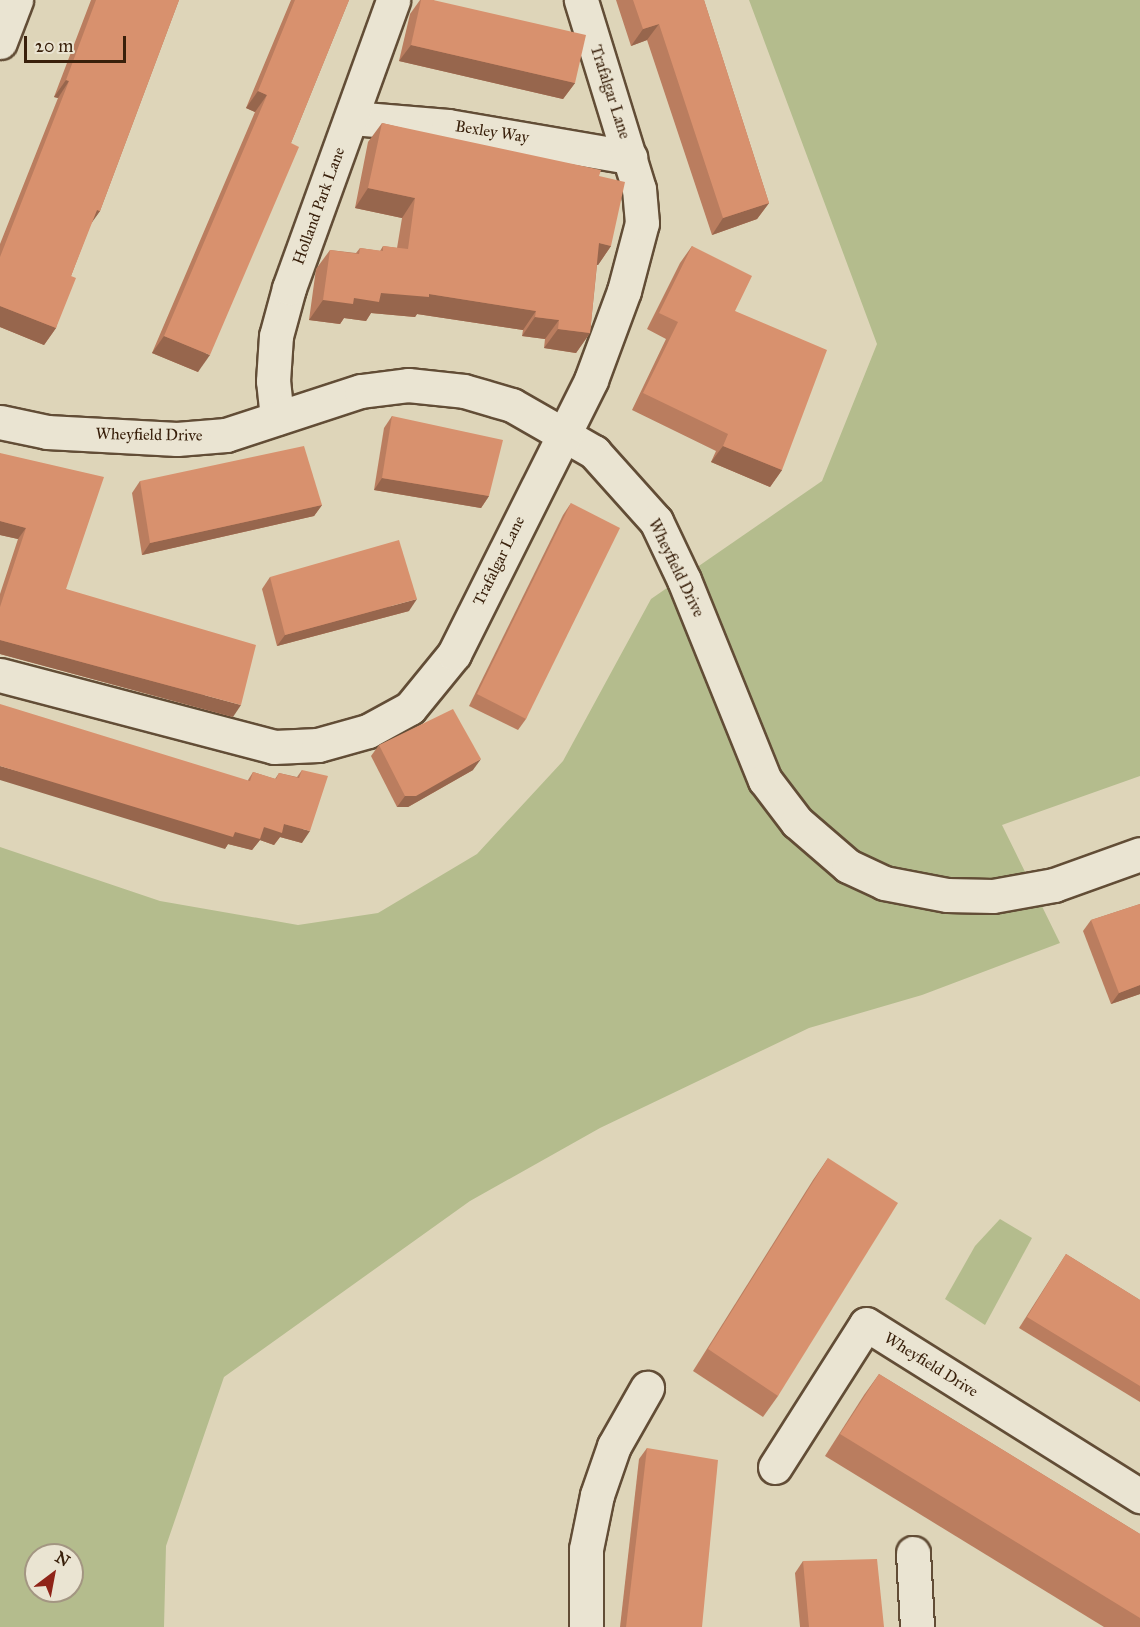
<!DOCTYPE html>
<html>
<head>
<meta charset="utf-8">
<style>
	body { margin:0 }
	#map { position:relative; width:1140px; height:1627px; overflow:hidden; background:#ded5b9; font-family:"IM FELL Great Primer",serif }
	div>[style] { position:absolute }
	.green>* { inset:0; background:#b4bc8d }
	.roads { filter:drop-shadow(2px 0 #624d36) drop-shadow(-2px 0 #624d36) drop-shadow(0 2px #624d36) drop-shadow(0 -2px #624d36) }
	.street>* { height:33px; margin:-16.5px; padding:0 16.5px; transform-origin:16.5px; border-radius:16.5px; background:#eae4d2 }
	.wall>* { inset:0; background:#ba7d5f }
	.shaded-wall>* { inset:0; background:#97664d }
	.building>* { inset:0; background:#d8916e }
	span { translate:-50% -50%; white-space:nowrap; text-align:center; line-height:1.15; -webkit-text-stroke:4.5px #eae4d2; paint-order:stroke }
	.street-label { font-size:16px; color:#39200b }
	.north { position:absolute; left:24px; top:1543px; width:60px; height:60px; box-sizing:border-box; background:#eae4d2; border:2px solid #a39682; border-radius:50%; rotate:32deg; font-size:16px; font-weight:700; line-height:24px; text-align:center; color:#39200b }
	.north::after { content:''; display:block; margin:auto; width:21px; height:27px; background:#8f2418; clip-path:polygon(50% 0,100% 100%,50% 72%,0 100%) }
	.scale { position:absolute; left:24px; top:36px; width:102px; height:27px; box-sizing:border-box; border:3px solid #39200b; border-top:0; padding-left:8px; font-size:18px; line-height:21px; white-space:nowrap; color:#39200b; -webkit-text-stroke:4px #eae4d2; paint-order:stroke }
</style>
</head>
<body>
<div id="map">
	<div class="green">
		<div style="clip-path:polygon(evenodd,749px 0,1140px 0,1140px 776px,1002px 825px,1060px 943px,922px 995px,809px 1028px,600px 1128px,470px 1201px,224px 1377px,166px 1546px,164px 1627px,0 1627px,0 847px,160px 901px,298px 925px,378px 913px,477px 854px,563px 761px,651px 599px,822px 481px,877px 344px,749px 0,36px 1555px,72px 1555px,72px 1591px,36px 1591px,36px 1555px)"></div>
		<div style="clip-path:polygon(1000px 1219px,1032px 1238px,985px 1325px,945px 1299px,975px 1246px)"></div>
	</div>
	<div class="roads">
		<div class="street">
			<div style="left:0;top:42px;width:45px;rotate:-69.1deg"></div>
			<div style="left:352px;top:118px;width:96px;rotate:4.8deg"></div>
			<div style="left:448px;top:126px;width:185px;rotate:9.7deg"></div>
			<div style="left:277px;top:418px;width:37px;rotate:-96deg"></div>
			<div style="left:273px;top:381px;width:45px;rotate:-86.2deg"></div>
			<div style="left:276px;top:336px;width:50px;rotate:-74.8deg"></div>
			<div style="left:289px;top:288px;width:306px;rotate:-70.1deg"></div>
			<div style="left:0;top:422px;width:48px;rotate:12deg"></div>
			<div style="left:47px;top:432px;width:130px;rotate:3.1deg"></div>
			<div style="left:177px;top:439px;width:49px;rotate:-4.7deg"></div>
			<div style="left:226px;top:435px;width:142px;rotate:-18.1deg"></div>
			<div style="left:361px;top:391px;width:47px;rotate:-7.3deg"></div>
			<div style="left:408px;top:385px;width:56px;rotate:6.1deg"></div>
			<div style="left:464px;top:391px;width:50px;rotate:16.3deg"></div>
			<div style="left:512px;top:405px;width:95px;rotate:29.8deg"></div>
			<div style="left:594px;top:452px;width:93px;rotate:48.1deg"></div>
			<div style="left:656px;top:521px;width:65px;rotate:64.6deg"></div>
			<div style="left:684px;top:580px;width:216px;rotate:68deg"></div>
			<div style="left:765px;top:780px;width:53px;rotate:52.7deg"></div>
			<div style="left:797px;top:822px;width:67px;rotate:40.8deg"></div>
			<div style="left:848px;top:866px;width:40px;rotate:25deg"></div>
			<div style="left:884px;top:883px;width:64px;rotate:10.8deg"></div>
			<div style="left:947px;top:895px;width:46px;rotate:1.2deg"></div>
			<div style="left:993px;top:896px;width:62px;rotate:-10.2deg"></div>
			<div style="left:1054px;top:885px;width:91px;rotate:-19.8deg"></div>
			<div style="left:0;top:675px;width:283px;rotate:14.7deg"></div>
			<div style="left:274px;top:747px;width:44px;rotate:-2.6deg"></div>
			<div style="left:318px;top:745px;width:52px;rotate:-15.6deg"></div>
			<div style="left:368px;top:731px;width:48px;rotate:-28.7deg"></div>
			<div style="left:410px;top:708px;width:70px;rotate:-50.8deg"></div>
			<div style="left:454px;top:654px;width:306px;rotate:-63.4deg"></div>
			<div style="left:591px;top:380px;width:95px;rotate:-69.7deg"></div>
			<div style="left:624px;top:291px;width:70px;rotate:-75.2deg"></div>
			<div style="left:642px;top:223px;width:34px;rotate:-95deg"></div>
			<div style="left:639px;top:189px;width:198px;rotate:-107.1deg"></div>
			<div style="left:775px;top:1467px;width:169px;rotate:-57.5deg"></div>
			<div style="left:866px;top:1324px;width:324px;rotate:32.1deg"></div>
			<div style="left:913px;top:1553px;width:74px;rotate:86.9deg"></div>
			<div style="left:586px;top:1627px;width:78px;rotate:-90deg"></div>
			<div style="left:586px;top:1549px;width:55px;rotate:-78.5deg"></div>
			<div style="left:597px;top:1495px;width:52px;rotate:-70.9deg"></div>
			<div style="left:614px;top:1446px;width:67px;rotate:-60.4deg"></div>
		</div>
	</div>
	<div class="wall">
		<div style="clip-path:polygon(91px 0,179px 0,100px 211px,91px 223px,71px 276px,56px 328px,44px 345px,0 327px,0 244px,58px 98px,54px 97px)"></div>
		<div style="clip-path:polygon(291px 0,349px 0,198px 372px,152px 353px,255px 112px,246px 108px)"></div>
		<div style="clip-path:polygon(420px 0,433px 0,575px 83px,563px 99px,399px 61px,410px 14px)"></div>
		<div style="clip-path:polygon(616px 0,704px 0,769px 203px,757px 219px,712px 235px,647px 40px,631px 46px)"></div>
		<div style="clip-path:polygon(382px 123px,599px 176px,611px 246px,598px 265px,597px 265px,590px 333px,576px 353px,544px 348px,545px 339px,522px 336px,523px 330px,417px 314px,415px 317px,371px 313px,366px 321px,344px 318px,340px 324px,309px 320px,316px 269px,330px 250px,356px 253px,360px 248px,380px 251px,383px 246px,397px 248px,402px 218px,355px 208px,368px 142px)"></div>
		<div style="clip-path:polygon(692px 246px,735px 311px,782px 470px,770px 487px,711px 462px,716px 451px,632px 410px,666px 339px,647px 329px,680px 263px)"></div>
		<div style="clip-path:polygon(392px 416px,489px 496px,481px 508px,374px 490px,384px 428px)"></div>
		<div style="clip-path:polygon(0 453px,66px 589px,233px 717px,0 654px,0 594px,18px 539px,0 535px)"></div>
		<div style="clip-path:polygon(140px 481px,322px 505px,314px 516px,142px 555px,132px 493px)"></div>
		<div style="clip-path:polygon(571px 503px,526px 719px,518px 730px,469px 706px,563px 515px)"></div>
		<div style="clip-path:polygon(270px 577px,409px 611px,277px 646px,262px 589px)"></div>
		<div style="clip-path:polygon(379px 745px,473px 770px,408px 807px,397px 807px,371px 756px)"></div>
		<div style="clip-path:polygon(302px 770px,302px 843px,280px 837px,274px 845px,260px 840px,252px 850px,228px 844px,225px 849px,248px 780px,253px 772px,275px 779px,279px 773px,297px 777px)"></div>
		<div style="clip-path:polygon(1140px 904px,1140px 994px,1111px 1004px,1083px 931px,1091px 920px)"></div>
		<div style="clip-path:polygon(828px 1158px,778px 1396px,763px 1417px,693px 1371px,813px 1180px)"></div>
		<div style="clip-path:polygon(1066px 1254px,1140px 1300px,1140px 1402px,1019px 1328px)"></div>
		<div style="clip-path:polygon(879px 1374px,1140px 1534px,1140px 1627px,1104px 1627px,825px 1456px,864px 1395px)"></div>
		<div style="clip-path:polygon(647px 1448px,702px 1627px,620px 1627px,639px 1459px)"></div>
		<div style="clip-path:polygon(803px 1561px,884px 1627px,800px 1627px,795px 1573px)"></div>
	</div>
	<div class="shaded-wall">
		<div style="clip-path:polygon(659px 24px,647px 40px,631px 46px,643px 29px)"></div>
		<div style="clip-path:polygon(411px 45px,575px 83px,563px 99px,399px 61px)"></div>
		<div style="clip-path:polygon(66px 80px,69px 81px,58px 98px,54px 97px)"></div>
		<div style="clip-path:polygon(258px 91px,267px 95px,255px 112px,246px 108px)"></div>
		<div style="clip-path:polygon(368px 188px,415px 198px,402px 218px,355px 208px)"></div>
		<div style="clip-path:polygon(769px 203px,757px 219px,712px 235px,723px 218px)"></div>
		<div style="clip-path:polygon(97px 210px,100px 211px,88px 228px)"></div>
		<div style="clip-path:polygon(599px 243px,611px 246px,598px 265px,586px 263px)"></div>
		<div style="clip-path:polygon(381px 293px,429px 294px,536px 311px,523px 330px,417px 314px,415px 317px,371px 313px,366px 321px,344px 318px,340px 324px,309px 320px,323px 300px,354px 298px)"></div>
		<div style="clip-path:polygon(0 306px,56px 328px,44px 345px,0 327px)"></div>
		<div style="clip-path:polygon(535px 317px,559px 320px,545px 339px,522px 336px)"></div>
		<div style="clip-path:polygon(558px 329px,590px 333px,576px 353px,544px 348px)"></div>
		<div style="clip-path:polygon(164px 336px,210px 355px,198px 372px,152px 353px)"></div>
		<div style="clip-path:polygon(723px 446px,782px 470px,770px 487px,711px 462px)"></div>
		<div style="clip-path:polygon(382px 478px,489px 496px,481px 508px,374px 490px)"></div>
		<div style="clip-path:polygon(322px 505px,314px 516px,142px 555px,150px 543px)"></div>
		<div style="clip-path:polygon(0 521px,26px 528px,18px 539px,0 535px)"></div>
		<div style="clip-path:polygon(417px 599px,409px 611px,277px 646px,285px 635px)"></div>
		<div style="clip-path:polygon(0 640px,241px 705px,233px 717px,0 654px)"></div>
		<div style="clip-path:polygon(481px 759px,473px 770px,408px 807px,397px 807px,405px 796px)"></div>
		<div style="clip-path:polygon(0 766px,235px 832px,284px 824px,310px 831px,302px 843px,280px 837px,274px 845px,260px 840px,252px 850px,228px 844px,225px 849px,0 780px)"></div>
		<div style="clip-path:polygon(1140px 985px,1140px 994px,1111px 1004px,1119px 993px)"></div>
	</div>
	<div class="building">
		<div style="clip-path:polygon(96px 0,179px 0,100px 211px,97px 210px,71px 276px,76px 278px,56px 328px,0 306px,0 257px,69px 81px,66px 80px)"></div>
		<div style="clip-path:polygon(295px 0,349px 0,291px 143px,299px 147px,210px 355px,164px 336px,267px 95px,258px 91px)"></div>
		<div style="clip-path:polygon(421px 0,433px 0,586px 35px,575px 83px,411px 45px)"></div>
		<div style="clip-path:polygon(633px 0,704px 0,769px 203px,723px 218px,659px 24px,643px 29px)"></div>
		<div style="clip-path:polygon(382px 123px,601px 170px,599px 176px,625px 182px,611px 246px,599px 243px,590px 333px,558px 329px,559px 320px,535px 317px,536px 311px,429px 294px,429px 297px,381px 293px,379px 302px,354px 298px,353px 304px,323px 300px,330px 250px,359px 254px,360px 248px,383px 251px,383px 246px,408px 249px,415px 198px,368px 188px)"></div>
		<div style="clip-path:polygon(692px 246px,752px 276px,735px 311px,827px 350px,782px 470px,723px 446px,728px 434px,643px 393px,678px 322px,659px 313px)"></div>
		<div style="clip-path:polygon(392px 416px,503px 440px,489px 496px,382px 478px)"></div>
		<div style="clip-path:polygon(304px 446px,322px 505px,150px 543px,140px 481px)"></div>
		<div style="clip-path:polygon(0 453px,104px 477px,66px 589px,256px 645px,241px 705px,0 640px,0 607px,26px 528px,0 521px)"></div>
		<div style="clip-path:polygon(571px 503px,620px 528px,526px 719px,477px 694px)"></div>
		<div style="clip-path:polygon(399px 540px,417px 599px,285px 635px,270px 577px)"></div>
		<div style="clip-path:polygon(0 704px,250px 781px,253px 772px,276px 779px,279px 773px,299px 778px,302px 770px,328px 776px,310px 831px,284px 824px,282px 833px,264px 827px,260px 839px,235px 832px,233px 837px,0 766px)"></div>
		<div style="clip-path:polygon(453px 709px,481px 759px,416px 796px,405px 796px,379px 745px)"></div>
		<div style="clip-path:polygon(1140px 904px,1140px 985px,1119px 993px,1091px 920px)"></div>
		<div style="clip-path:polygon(828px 1158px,898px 1203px,778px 1396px,708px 1349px)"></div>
		<div style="clip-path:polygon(1066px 1254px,1140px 1300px,1140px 1386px,1027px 1317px)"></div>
		<div style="clip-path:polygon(879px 1374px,1140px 1534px,1140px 1618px,840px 1434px)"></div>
		<div style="clip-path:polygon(647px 1448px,718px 1460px,702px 1627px,626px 1627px)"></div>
		<div style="clip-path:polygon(877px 1559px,884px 1627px,809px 1627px,803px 1561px)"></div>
	</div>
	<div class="street-label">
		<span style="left:610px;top:92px;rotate:72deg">Trafalgar Lane</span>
		<span style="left:492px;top:132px;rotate:9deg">Bexley Way</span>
		<span style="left:319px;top:206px;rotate:-70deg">Holland Park Lane</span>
		<span style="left:149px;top:435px;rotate:1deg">Wheyfield Drive</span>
		<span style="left:499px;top:561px;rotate:-64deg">Trafalgar Lane</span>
		<span style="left:676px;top:568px;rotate:64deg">Wheyfield Drive</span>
		<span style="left:931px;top:1365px;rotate:32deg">Wheyfield Drive</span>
	</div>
	<div class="north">N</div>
	<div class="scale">20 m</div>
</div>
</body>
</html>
